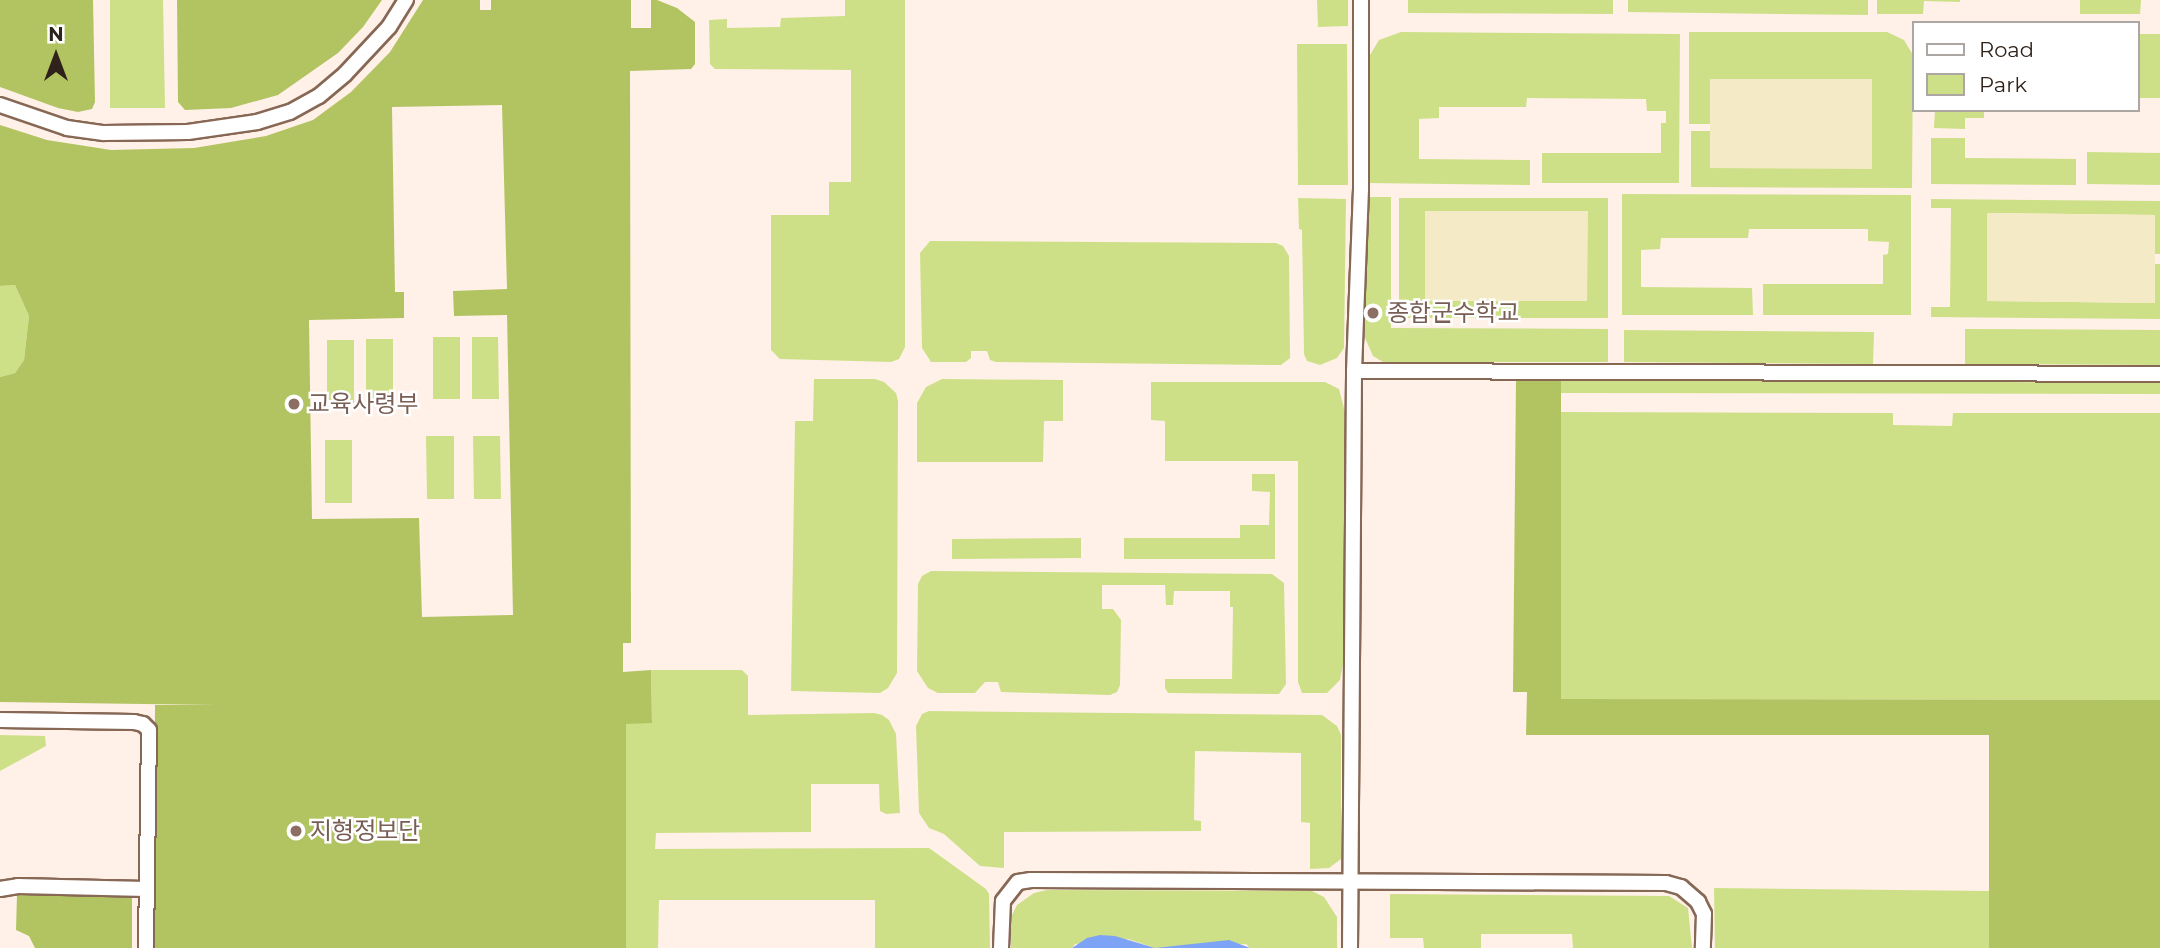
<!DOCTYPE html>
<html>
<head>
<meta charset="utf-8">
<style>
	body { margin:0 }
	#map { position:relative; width:2160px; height:948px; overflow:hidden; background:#fff0e8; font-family:Montserrat,"Noto Sans KR",sans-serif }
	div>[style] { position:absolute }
	.green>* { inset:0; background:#cee087 }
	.forest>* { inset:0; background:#b2c461 }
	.sand>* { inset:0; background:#f4eac5 }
	.water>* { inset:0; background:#7ca3f5 }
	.roads { filter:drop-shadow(2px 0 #876855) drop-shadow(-2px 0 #876855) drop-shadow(0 2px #876855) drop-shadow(0 -2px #876855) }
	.minor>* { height:14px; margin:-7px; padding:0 7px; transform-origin:7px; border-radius:7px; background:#fff }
	.dots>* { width:19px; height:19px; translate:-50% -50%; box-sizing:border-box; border:4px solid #fff; border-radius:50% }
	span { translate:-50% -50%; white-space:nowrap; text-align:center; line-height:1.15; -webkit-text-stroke:5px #fff; paint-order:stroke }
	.education-label { font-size:24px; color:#785e54 }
	.left { translate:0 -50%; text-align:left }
	.legend { position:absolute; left:1912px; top:21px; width:228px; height:91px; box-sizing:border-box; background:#fff; border:2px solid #aca7a3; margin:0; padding:9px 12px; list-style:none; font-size:21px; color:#2f221a }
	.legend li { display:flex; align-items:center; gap:14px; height:35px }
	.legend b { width:35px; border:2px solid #aca7a3 }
	.north { position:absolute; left:21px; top:21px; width:70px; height:70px; -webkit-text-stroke:5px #fff; paint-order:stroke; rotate:0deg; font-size:19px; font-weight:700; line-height:28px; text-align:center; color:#2f221a }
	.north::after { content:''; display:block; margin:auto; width:24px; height:32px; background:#2f221a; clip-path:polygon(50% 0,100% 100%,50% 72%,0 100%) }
</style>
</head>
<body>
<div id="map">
	<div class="green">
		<div style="clip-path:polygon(110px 0,163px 0,165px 108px,110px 108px)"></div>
		<div style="clip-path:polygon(845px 0,905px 0,905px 347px,899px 359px,891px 362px,780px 359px,771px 350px,771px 215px,829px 215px,829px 182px,851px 182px,851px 70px,715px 69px,710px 64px,709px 20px,727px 19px,727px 28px,780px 27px,781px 18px,845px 16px)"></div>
		<div style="clip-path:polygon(1317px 0,1348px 0,1348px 26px,1318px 27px)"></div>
		<div style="clip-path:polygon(1408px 0,1613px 0,1613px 14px,1408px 13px)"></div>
		<div style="clip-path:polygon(1628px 0,1868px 0,1868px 15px,1628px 12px)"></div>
		<div style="clip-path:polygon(1877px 0,1960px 0,1960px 2px,1924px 1px,1923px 14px,1877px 14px)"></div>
		<div style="clip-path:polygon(2080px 0,2141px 0,2140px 14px,2080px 14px)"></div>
		<div style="clip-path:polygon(1401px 32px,1680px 34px,1679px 183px,1542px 183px,1542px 153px,1661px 153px,1661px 123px,1666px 123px,1666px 111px,1647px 111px,1646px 99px,1527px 98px,1526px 107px,1439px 107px,1439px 118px,1419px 119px,1419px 159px,1530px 160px,1530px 185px,1366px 183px,1367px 60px,1379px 40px)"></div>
		<div style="clip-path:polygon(1689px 32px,1887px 32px,1904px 40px,1913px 55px,1912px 188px,1691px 187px,1691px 131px,1710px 131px,1710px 168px,1710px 80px,1710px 124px,1689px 124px)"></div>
		<div style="clip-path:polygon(2137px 34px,2160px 34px,2160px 98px,2137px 98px)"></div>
		<div style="clip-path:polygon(1297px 44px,1347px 44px,1348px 185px,1298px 185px)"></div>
		<div style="clip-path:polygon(1935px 110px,1984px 110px,1984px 118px,1965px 118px,1965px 129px,1934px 128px)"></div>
		<div style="clip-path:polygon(1931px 138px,1965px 138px,1965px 158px,2076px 159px,2076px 185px,1931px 184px)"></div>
		<div style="clip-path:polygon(2087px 152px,2160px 153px,2160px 185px,2087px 184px)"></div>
		<div style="clip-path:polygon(1622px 194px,1911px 195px,1911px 315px,1763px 315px,1763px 284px,1883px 284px,1883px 255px,1888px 254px,1889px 242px,1868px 241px,1868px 229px,1749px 229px,1748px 238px,1661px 238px,1660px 249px,1641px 250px,1641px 287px,1752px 288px,1753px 315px,1622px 315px)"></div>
		<div style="clip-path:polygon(1365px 197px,1391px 197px,1391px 328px,1608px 329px,1608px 362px,1383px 362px,1373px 356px,1365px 338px)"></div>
		<div style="clip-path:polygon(1298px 198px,1346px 199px,1344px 348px,1337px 358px,1320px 365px,1307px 361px,1304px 354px,1302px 230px,1299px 229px)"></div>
		<div style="clip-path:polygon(1399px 198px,1608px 198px,1608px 318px,1399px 318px)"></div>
		<div style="clip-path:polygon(1931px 199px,2160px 201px,2160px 254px,2155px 254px,2155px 215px,1987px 213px,1987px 301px,2154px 303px,2155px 264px,2160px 264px,2160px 319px,1931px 317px,1931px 307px,1950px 307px,1951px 208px,1931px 208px)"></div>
		<div style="clip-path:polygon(930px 241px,1276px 243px,1283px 246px,1289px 256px,1290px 358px,1281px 365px,996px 362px,990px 360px,987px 351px,971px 351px,971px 358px,966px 362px,931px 362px,922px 348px,920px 253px)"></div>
		<div style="clip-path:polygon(15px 285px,29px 316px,24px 360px,15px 373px,0 377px,0 286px)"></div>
		<div style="clip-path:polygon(1965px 329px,2160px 330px,2160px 365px,1965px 364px)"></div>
		<div style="clip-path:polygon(1624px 330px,1874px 332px,1873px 364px,1624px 362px)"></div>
		<div style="clip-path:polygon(433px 337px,460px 337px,460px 399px,433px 399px)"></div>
		<div style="clip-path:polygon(472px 337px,498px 337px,499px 399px,472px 399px)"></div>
		<div style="clip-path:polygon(366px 339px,393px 339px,393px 402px,366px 402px)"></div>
		<div style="clip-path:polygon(327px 340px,354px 340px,354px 403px,327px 403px)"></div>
		<div style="clip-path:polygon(814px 379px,875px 379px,884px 382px,896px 393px,898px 401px,897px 673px,888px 688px,880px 693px,791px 691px,795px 421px,813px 421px)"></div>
		<div style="clip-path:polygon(942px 379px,1063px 380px,1063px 421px,1044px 421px,1043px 462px,917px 462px,917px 403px,926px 387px)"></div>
		<div style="clip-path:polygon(1561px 379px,2160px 383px,2160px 394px,1561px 393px)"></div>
		<div style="clip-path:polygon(1151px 382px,1325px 382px,1339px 389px,1346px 416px,1343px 664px,1340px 680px,1327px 693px,1302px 693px,1298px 682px,1298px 461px,1165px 461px,1165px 421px,1151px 420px)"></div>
		<div style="clip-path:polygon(1561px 412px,1893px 413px,1893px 425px,1952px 426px,1953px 413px,2160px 413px,2160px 700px,1560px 699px)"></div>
		<div style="clip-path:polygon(426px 436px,454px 436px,454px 499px,427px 499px)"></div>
		<div style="clip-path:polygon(473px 436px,500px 436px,501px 499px,474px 499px)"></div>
		<div style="clip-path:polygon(325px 440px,352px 440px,352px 503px,325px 503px)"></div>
		<div style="clip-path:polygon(1252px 474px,1275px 474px,1275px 559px,1124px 559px,1124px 538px,1240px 538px,1240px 525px,1269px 525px,1270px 492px,1252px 491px)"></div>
		<div style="clip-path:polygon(1081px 538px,1081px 558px,952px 559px,952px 539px)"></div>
		<div style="clip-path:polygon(931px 571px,1272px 574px,1284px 583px,1286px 684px,1279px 694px,1168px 693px,1165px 688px,1165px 679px,1232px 679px,1233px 607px,1230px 607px,1230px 591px,1174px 591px,1173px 605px,1166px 605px,1165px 585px,1102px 585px,1102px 609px,1113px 609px,1121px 620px,1120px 685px,1117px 692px,1110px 695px,1001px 692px,998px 682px,985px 682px,975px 693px,938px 693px,928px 688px,917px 671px,918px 584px,922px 576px)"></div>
		<div style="clip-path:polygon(651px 670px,742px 670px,748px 676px,748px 715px,874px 713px,882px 715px,889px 720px,896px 734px,900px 813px,886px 814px,880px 811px,879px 784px,811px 784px,811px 832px,656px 833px,655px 849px,929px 848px,986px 889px,989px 894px,990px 948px,875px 948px,875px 900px,659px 900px,658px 948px,626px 948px,626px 723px,652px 723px)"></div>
		<div style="clip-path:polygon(929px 711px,1322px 715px,1337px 726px,1341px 735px,1341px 859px,1329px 868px,1310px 869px,1310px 823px,1301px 822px,1301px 753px,1195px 751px,1194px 820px,1201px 821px,1201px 831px,1004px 832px,1004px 868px,980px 866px,944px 834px,929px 828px,919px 813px,916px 726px,922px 714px)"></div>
		<div style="clip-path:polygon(0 735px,45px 736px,46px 746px,0 771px)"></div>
		<div style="clip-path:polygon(1714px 888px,1989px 891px,1989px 948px,1715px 948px)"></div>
		<div style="clip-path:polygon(1047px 890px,1312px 891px,1324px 897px,1337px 917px,1337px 948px,1250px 948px,1246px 944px,1155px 948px,1128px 939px,1075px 944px,1072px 948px,1011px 948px,1011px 917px,1017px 905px,1034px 893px)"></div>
		<div style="clip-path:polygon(1390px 894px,1669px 896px,1688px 908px,1692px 948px,1573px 948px,1572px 934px,1481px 934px,1481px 948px,1424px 948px,1423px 938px,1390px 938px)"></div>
	</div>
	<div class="forest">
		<div style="clip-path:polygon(0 0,93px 0,95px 102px,92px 109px,78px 112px,58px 108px,0 87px)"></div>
		<div style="clip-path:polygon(177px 0,382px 0,363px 27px,338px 53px,278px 95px,231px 108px,185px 110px,178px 102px)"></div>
		<div style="clip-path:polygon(evenodd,423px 0,480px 0,480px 10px,491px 10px,491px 0,631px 0,631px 28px,651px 28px,651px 0,657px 0,677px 8px,695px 22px,695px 64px,691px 69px,630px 71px,631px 643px,623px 643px,623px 672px,651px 670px,652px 723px,626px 724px,626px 948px,154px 948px,155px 705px,216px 705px,0 702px,0 377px,15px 373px,24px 360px,29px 316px,15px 285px,0 286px,0 125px,47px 140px,111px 150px,194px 148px,266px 136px,313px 120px,351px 92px,390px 52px,423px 0,502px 105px,507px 289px,453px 291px,454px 316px,507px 315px,513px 615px,422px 617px,419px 518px,312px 519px,309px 320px,404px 318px,404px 292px,395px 292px,392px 107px,502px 105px)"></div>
		<div style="clip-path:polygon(1516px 379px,1561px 379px,1561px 699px,2160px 700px,2160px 948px,1989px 948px,1989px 735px,1526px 735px,1527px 692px,1513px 692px)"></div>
		<div style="clip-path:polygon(17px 895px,132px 897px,132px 948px,35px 948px,29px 936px,16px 930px)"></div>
	</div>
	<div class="sand">
		<div style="clip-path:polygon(1710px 79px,1872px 79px,1872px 169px,1710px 168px)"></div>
		<div style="clip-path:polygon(1425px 211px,1588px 211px,1587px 301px,1425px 301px)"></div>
		<div style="clip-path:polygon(1987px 213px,2155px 215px,2155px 303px,1987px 301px)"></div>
	</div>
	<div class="water">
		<div style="clip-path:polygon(1100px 935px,1115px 936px,1155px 948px,1229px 940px,1250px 948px,1072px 948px,1087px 938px)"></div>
	</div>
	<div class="roads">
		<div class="minor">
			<div style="left:0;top:105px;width:71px;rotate:18.9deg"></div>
			<div style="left:67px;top:128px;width:37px;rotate:8deg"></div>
			<div style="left:104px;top:133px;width:84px;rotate:-0.7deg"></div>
			<div style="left:188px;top:132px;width:70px;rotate:-8.2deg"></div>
			<div style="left:257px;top:122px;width:34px;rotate:-17deg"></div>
			<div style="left:290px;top:112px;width:33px;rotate:-29deg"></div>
			<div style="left:319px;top:96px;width:34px;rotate:-40deg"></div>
			<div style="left:345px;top:74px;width:64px;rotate:-46.9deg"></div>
			<div style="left:389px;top:27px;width:32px;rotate:-58deg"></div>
			<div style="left:1354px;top:371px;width:806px;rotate:0.21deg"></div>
			<div style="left:0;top:720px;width:134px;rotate:0.9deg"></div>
			<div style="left:134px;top:722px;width:9px;rotate:13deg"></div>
			<div style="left:143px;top:724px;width:8px;rotate:45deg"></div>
			<div style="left:149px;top:730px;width:218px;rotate:90.8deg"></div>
			<div style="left:0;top:889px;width:18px;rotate:-9deg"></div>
			<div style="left:18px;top:886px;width:128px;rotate:1.3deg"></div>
			<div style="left:1001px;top:948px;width:47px;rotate:-87.6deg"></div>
			<div style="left:1003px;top:901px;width:24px;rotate:-52deg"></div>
			<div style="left:1018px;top:882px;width:13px;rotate:-9deg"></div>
			<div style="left:1031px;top:880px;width:635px;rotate:0.27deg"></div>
			<div style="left:1666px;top:883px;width:16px;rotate:15deg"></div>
			<div style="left:1681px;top:887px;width:23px;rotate:41deg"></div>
			<div style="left:1698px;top:902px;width:13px;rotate:63deg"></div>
			<div style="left:1704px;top:914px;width:34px;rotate:92deg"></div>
			<div style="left:1350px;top:948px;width:577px;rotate:-89.6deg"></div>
			<div style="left:1354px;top:371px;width:181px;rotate:-87.8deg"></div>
			<div style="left:1361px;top:190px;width:190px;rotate:-90deg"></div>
		</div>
	</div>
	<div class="dots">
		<div style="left:1373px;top:313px;background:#8d6e63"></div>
		<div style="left:294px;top:404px;background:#8d6e63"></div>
		<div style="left:296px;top:831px;background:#8d6e63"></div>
	</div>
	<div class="education-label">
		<span class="left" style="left:1387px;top:313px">종합군수학교</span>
		<span class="left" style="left:308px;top:404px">교육사령부</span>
		<span class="left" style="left:310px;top:831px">지형정보단</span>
	</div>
	<ul class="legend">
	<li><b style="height:9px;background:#fff"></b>Road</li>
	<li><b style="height:19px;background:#cee087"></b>Park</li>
	</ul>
	<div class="north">N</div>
</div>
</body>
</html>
